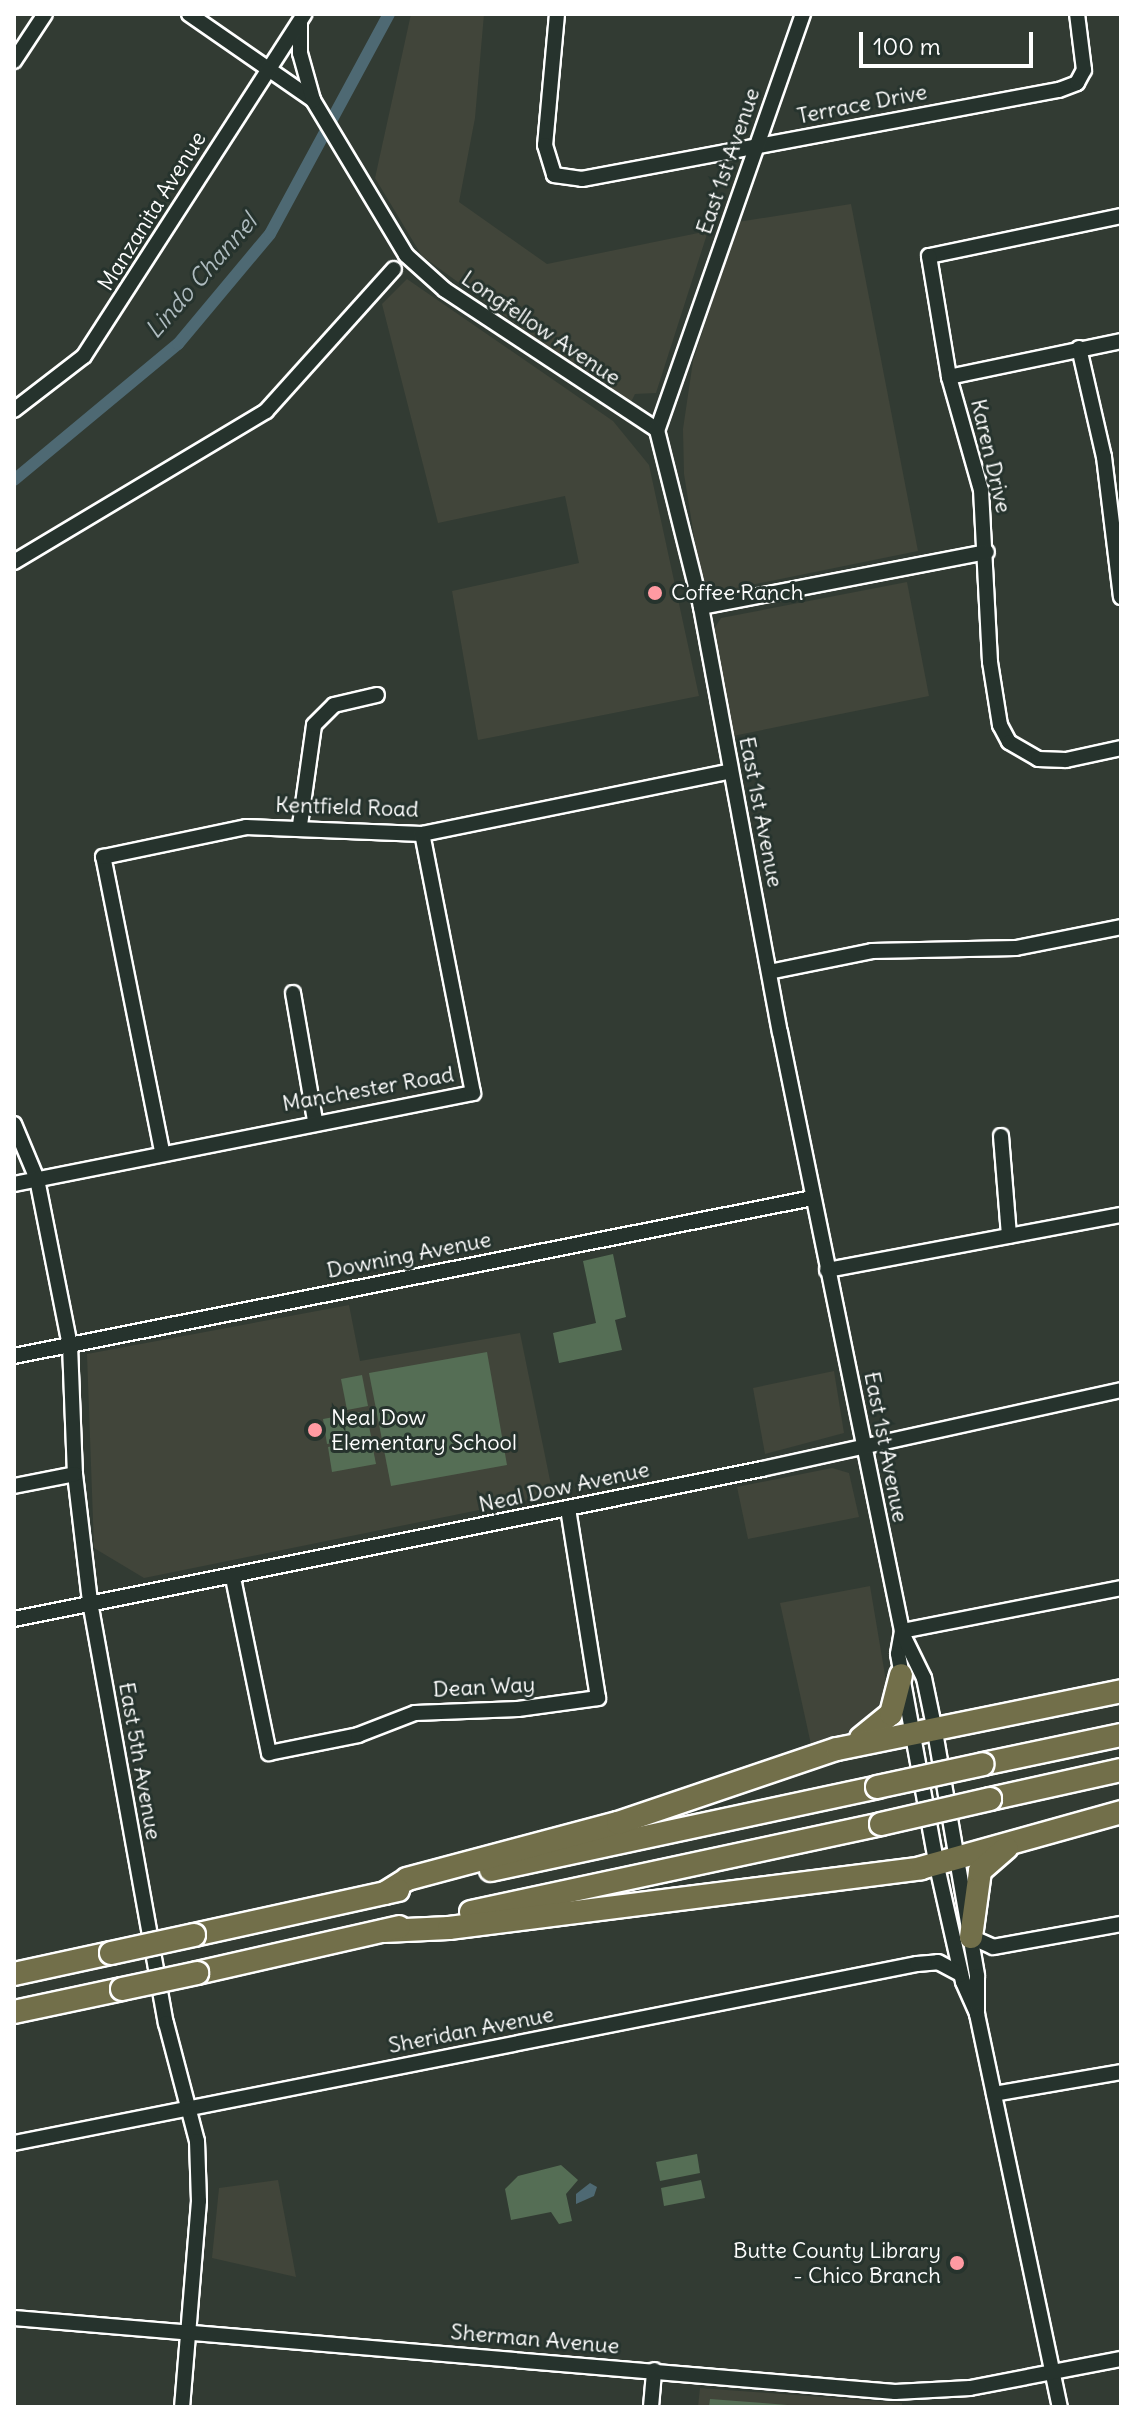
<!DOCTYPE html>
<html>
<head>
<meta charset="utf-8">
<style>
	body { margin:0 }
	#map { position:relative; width:1135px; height:2421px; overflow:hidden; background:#323b33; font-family:Delius,sans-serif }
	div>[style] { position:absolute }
	.built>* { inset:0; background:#41453a }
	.green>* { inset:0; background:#556e55 }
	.water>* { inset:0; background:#4e6973 }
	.canal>* { height:12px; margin:-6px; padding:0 6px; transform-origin:6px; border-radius:6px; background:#4e6973 }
	.roads { filter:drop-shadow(2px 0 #fff) drop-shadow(-2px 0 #fff) drop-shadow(0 2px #fff) drop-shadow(0 -2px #fff) }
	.minor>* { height:14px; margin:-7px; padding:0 7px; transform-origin:7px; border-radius:7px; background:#26332d }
	.highway>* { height:22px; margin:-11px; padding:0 11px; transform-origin:11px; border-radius:11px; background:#726f4a }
	.bridges { filter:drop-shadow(2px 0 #fff) drop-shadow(-2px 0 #fff) drop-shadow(0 2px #fff) drop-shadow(0 -2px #fff) }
	.highway-bridge>* { height:22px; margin:-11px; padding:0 11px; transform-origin:11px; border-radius:11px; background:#726f4a }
	.dots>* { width:22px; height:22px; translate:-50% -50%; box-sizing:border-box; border:4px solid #26332d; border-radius:50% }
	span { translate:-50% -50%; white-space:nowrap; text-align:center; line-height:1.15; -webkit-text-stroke:6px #26332d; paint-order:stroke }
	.street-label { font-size:22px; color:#fff }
	.poi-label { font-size:22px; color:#fff }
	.left { translate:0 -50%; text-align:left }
	.right { translate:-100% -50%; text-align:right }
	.water-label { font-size:24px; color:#afbcc0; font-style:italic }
	.frame { position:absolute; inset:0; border:16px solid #fff; pointer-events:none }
	.scale { position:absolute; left:859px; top:32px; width:174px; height:36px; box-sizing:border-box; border:4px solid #fff; border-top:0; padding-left:10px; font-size:24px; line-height:28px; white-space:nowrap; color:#fff; -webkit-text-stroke:6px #26332d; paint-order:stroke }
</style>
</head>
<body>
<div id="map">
	<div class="built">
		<div style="clip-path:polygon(411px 14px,484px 14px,475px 118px,459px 202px,547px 264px,708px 231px,656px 393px,635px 394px,629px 406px,422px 256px,375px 178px)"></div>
		<div style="clip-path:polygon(851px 204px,918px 551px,711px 593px,701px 580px,684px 474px,683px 429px,693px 361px,738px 222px)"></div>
		<div style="clip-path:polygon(407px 279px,613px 421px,649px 465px,699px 696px,478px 740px,452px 591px,579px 563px,565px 496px,438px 523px,382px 304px)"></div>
		<div style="clip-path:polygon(907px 582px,929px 696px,733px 736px,714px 629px,721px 618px)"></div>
		<div style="clip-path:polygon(349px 1305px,360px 1361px,520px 1333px,553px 1495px,144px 1578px,94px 1548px,87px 1354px)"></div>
		<div style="clip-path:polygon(834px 1371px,844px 1433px,765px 1454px,753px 1388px)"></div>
		<div style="clip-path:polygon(832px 1468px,849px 1473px,859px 1517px,748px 1539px,737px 1487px)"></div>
		<div style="clip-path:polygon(870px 1586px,887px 1687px,876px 1711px,851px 1731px,812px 1749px,780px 1603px)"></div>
		<div style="clip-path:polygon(278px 2180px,296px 2277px,212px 2258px,219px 2188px)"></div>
		<div style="clip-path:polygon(700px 2388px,902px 2403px,902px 2407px,698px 2407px)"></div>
	</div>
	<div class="green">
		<div style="clip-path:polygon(613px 1254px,626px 1317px,615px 1320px,622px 1350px,559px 1363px,553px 1333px,596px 1323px,583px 1261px)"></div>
		<div style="clip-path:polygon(487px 1352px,507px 1465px,391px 1486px,369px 1373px)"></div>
		<div style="clip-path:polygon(362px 1375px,368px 1406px,347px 1410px,341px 1379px)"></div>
		<div style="clip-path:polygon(366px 1411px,371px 1436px,327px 1444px,323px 1419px)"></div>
		<div style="clip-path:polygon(371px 1439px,376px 1464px,332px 1472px,328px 1447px)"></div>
		<div style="clip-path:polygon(697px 2154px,700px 2173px,660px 2181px,656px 2162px)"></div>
		<div style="clip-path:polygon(561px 2165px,578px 2180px,566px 2194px,572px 2221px,559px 2224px,551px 2212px,511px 2220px,505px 2189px,518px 2176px)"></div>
		<div style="clip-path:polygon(701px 2180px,705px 2198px,664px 2206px,661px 2188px)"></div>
		<div style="clip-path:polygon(710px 2399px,763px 2403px,812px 2407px,709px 2407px)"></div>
	</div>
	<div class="water">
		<div style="clip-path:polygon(590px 2183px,597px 2187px,594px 2196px,576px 2204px,576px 2194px)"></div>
	</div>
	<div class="canal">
		<div style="left:14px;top:480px;width:213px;rotate:-39.7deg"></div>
		<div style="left:178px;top:344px;width:143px;rotate:-50.1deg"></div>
		<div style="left:270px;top:234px;width:250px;rotate:-61.6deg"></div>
	</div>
	<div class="roads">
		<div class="minor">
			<div style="left:189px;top:14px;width:151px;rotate:34.7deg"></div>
			<div style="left:313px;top:100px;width:181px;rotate:59deg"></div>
			<div style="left:406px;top:255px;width:52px;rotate:41.9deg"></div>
			<div style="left:445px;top:290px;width:254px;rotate:33.4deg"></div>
			<div style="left:557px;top:14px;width:132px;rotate:95.2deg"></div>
			<div style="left:545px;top:145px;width:31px;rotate:73deg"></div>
			<div style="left:554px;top:175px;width:28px;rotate:8deg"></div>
			<div style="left:582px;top:179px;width:485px;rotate:-10.6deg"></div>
			<div style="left:1059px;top:90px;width:19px;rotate:-21deg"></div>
			<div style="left:1077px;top:83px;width:15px;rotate:-62deg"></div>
			<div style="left:1084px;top:70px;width:56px;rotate:-97.1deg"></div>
			<div style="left:803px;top:14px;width:441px;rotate:109.3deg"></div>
			<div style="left:657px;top:430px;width:182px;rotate:76deg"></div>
			<div style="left:701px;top:607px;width:432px;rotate:79.5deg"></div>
			<div style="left:780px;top:1032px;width:611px;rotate:78.49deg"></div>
			<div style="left:902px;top:1631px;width:23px;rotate:100deg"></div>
			<div style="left:898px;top:1654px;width:211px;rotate:79.6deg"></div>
			<div style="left:936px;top:1862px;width:123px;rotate:77.3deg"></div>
			<div style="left:963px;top:1982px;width:35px;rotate:66deg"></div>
			<div style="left:300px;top:23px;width:30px;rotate:90deg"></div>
			<div style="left:300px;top:53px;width:49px;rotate:74.5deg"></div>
			<div style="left:14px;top:61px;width:56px;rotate:-56.6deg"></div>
			<div style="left:1121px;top:216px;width:196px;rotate:168.2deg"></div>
			<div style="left:929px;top:256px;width:123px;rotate:80.6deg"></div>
			<div style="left:949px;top:377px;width:117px;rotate:74.2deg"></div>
			<div style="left:981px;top:490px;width:172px;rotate:87deg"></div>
			<div style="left:990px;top:662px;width:64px;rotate:81deg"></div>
			<div style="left:1000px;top:725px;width:19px;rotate:62deg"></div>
			<div style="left:1009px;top:742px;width:34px;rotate:30deg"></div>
			<div style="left:1038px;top:759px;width:28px;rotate:2deg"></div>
			<div style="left:1066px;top:760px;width:56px;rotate:-12.3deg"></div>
			<div style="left:1079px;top:348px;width:112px;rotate:77.1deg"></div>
			<div style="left:1104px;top:457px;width:141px;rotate:83.1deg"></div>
			<div style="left:949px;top:377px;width:176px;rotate:-11.8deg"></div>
			<div style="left:14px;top:410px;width:88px;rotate:-37.6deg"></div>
			<div style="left:84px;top:356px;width:407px;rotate:-57.2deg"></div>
			<div style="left:14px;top:562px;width:294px;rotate:-30.9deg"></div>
			<div style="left:266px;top:411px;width:191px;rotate:-48deg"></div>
			<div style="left:701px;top:607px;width:291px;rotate:-10.9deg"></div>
			<div style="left:300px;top:825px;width:101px;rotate:-82deg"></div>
			<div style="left:314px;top:725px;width:28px;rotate:-45deg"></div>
			<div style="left:334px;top:705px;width:44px;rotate:-13.1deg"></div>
			<div style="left:769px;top:972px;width:105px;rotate:-11.5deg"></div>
			<div style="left:872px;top:951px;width:144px;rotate:-1.2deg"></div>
			<div style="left:1016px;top:948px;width:107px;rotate:-11.3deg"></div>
			<div style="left:293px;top:993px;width:129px;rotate:80.2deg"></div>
			<div style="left:14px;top:1124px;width:60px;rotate:67.3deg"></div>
			<div style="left:37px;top:1179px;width:169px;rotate:78.8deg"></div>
			<div style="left:70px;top:1345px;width:129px;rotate:87.8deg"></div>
			<div style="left:75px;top:1474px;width:129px;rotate:83.3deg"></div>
			<div style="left:90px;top:1602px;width:428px;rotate:79.8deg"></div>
			<div style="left:166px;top:2023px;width:122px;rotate:75.3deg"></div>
			<div style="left:197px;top:2141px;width:60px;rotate:88.1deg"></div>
			<div style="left:199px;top:2201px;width:207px;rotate:94.7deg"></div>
			<div style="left:1001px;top:1136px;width:100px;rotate:85.4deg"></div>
			<div style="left:162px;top:1151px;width:300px;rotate:-101.3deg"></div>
			<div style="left:103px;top:857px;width:146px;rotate:-11.8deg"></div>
			<div style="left:246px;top:827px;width:176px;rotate:2.3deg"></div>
			<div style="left:422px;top:834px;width:315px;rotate:-11.5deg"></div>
			<div style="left:14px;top:1184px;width:468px;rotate:-11.2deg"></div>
			<div style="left:473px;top:1093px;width:264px;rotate:-101.1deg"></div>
			<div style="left:827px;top:1270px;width:299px;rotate:-10.6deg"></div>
			<div style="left:14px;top:1356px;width:814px;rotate:-11.19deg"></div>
			<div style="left:14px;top:1486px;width:62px;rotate:-11.1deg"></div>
			<div style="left:233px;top:1578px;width:179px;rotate:78.4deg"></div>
			<div style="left:269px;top:1753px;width:91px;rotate:-11.4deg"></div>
			<div style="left:358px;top:1735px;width:61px;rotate:-21.1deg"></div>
			<div style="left:415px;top:1713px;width:103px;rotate:-2.2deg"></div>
			<div style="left:518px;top:1709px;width:81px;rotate:-7.8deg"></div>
			<div style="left:598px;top:1698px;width:191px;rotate:-99deg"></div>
			<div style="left:14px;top:1619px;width:763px;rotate:-11.34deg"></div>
			<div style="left:762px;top:1469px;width:368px;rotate:-12.4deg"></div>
			<div style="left:902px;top:1631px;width:223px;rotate:-11.1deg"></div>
			<div style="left:903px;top:1635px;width:48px;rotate:64deg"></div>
			<div style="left:924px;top:1678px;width:49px;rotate:78.2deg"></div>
			<div style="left:934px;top:1726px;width:254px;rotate:80.2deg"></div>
			<div style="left:977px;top:1976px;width:38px;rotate:90deg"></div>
			<div style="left:977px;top:2014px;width:402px;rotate:78.1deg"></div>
			<div style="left:971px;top:1937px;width:24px;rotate:24deg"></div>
			<div style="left:993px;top:1947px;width:130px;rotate:-10.2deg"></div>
			<div style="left:994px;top:2094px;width:129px;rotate:-9.8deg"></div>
			<div style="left:14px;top:2143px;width:921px;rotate:-11.21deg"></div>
			<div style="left:917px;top:1964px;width:21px;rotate:-5deg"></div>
			<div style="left:938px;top:1962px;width:26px;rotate:28deg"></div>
			<div style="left:14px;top:2318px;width:884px;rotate:4.8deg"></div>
			<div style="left:895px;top:2392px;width:75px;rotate:-3.1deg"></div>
			<div style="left:970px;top:2388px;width:154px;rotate:-10.9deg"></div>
			<div style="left:651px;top:2407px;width:37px;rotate:-85deg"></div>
		</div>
		<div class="highway">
			<div style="left:861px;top:1738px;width:38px;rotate:-39deg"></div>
			<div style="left:891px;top:1714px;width:40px;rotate:-75.6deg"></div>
			<div style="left:983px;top:1764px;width:141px;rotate:-11.9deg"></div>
			<div style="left:990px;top:1799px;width:134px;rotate:-12.5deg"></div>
			<div style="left:491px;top:1870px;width:395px;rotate:-12.1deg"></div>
			<div style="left:385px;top:1893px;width:26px;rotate:-32deg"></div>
			<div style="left:407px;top:1879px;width:218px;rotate:-14.9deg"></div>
			<div style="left:618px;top:1823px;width:231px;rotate:-18.7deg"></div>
			<div style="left:837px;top:1749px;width:290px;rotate:-11.5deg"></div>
			<div style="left:471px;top:1912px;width:419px;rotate:-12.1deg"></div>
			<div style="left:384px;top:1931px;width:65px;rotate:-2.6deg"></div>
			<div style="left:449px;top:1928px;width:476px;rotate:-7.2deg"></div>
			<div style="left:921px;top:1868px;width:208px;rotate:-15.6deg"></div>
			<div style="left:194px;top:1935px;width:209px;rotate:-12.4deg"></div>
			<div style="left:971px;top:1937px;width:67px;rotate:-82.2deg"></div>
			<div style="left:980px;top:1871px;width:35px;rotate:-41deg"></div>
			<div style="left:197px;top:1973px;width:207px;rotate:-12.8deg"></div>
			<div style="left:14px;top:1974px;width:99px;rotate:-12.2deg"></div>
			<div style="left:14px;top:2012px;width:110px;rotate:-12deg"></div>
		</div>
	</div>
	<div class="bridges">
		<div class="highway-bridge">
			<div style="left:877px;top:1787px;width:108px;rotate:-12.2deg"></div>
			<div style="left:881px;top:1824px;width:112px;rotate:-12.9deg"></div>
			<div style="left:111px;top:1953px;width:85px;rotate:-12.2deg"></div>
			<div style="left:122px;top:1989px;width:77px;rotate:-12deg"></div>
		</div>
	</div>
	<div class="dots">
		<div style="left:655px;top:593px;background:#ff9aa2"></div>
		<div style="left:315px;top:1430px;background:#ff9aa2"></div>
		<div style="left:957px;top:2263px;background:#ff9aa2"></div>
	</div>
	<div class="street-label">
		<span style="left:862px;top:104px;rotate:-11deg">Terrace Drive</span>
		<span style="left:728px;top:161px;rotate:-71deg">East 1st Avenue</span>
		<span style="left:152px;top:211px;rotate:-58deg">Manzanita Avenue</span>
		<span style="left:541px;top:328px;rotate:34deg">Longfellow Avenue</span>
		<span style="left:991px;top:456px;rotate:77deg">Karen Drive</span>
		<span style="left:347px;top:807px;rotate:2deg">Kentfield Road</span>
		<span style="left:761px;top:812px;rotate:79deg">East 1st Avenue</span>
		<span style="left:368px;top:1089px;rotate:-10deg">Manchester Road</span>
		<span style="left:409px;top:1255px;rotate:-11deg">Downing Avenue</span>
		<span style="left:886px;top:1447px;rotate:79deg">East 1st Avenue</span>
		<span style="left:564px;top:1487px;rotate:-12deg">Neal Dow Avenue</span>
		<span style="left:484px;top:1687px;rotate:-3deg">Dean Way</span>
		<span style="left:140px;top:1761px;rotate:80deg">East 5th Avenue</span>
		<span style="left:471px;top:2030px;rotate:-11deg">Sheridan Avenue</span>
		<span style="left:535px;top:2339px;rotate:5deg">Sherman Avenue</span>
	</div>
	<div class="poi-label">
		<span class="left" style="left:671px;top:593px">Coffee Ranch</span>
		<span class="left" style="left:331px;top:1430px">Neal Dow<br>Elementary School</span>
		<span class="right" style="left:941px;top:2263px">Butte County Library<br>- Chico Branch</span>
	</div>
	<div class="water-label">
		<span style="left:201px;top:276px;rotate:-49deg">Lindo Channel</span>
	</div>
	<div class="frame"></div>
	<div class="scale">100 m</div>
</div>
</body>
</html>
